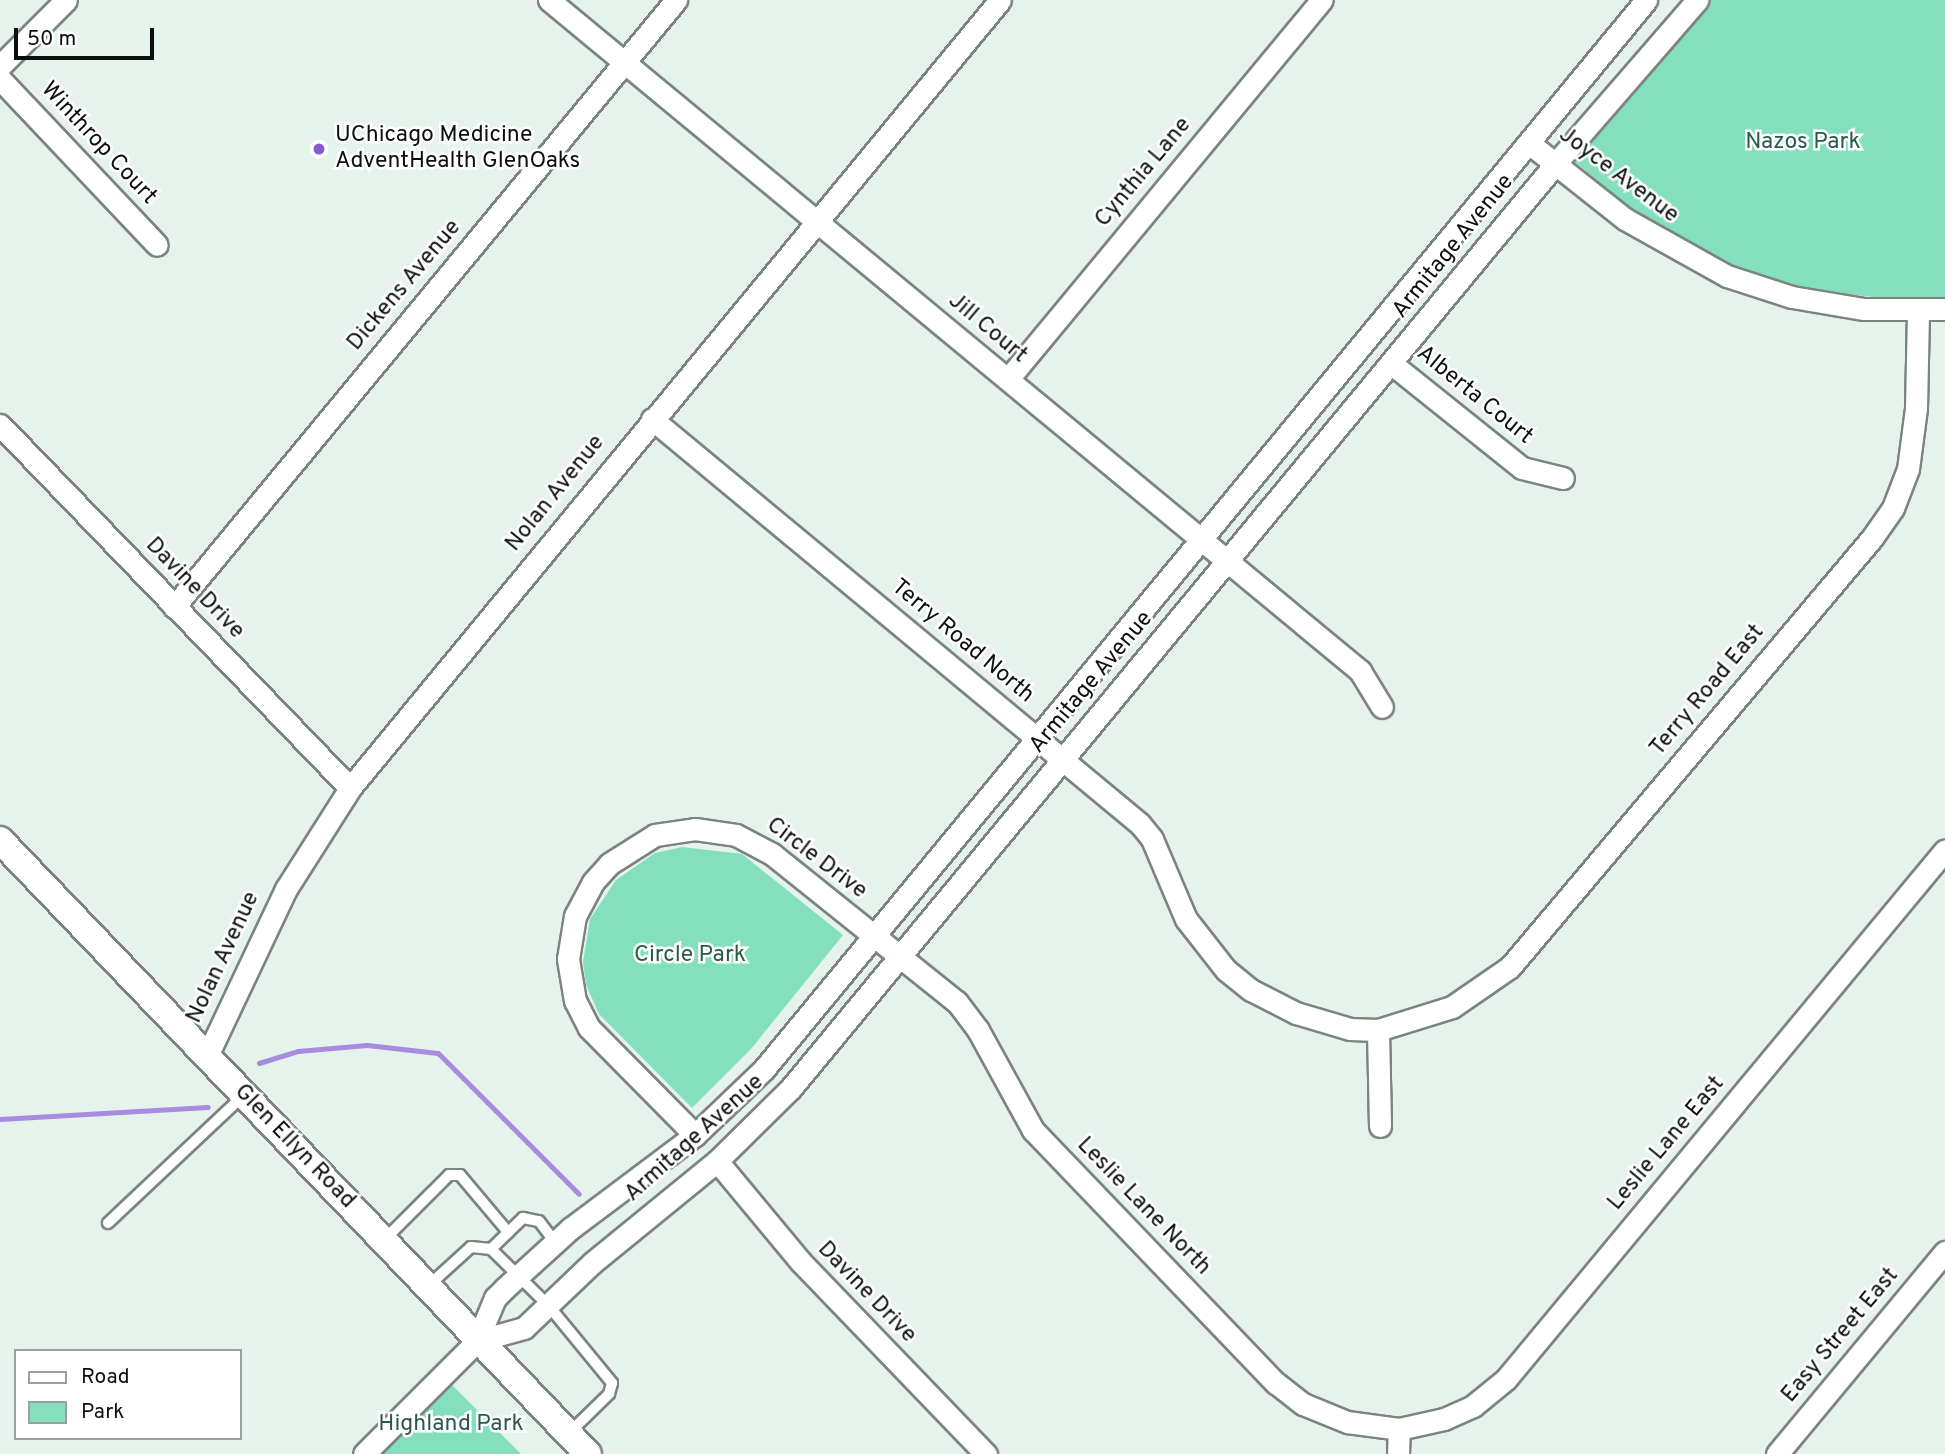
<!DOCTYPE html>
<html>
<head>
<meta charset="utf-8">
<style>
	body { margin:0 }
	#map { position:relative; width:1945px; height:1454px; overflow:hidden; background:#e6f3ed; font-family:Overpass,sans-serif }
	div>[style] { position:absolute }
	.green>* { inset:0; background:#84dfbc }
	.stream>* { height:5px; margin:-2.5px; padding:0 2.5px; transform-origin:2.5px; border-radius:2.5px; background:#a78bdf }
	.roads { filter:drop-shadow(2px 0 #7a8580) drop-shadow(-2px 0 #7a8580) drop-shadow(0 2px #7a8580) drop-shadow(0 -2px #7a8580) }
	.service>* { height:10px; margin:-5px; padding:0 5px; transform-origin:5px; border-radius:5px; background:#fff }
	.minor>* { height:21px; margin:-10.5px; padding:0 10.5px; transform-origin:10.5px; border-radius:10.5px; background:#fff }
	.tertiary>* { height:26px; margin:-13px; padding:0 13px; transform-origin:13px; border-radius:13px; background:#fff }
	.dots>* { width:19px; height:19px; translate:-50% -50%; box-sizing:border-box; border:4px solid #fff; border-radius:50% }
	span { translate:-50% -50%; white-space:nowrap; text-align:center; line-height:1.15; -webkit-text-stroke:5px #fff; paint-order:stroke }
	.poi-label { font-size:23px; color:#0b0f0d }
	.left { translate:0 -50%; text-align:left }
	.park-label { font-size:23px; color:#295a48 }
	.street-label { font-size:23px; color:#0b0f0d }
	.legend { position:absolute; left:14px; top:1349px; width:228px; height:91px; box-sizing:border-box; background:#fff; border:2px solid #9d9f9e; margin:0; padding:9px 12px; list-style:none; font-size:21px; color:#0b0f0d }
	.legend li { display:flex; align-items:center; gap:14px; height:35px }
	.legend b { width:35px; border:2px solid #9d9f9e }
	.scale { position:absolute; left:14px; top:28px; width:140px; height:32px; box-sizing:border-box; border:4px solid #0b0f0d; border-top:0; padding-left:9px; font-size:21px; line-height:24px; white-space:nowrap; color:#0b0f0d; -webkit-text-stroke:5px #fff; paint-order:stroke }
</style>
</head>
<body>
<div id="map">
	<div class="green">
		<div style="clip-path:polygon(1707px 0,1945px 0,1945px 300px,1925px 303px,1794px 288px,1733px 271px,1668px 239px,1574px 161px)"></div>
		<div style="clip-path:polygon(682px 847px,742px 854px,843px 935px,751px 1049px,692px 1108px,599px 1014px,586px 985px,583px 962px,590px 919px,616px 880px,655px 853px)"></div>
		<div style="clip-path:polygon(452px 1385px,521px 1454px,379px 1454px)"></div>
	</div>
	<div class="stream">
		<div style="left:259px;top:1063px;width:41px;rotate:-17.1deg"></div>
		<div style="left:298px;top:1051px;width:69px;rotate:-5deg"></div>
		<div style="left:367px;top:1045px;width:71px;rotate:6.4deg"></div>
		<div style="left:438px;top:1053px;width:199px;rotate:45deg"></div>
		<div style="left:0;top:1119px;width:208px;rotate:-3.3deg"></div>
	</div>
	<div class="roads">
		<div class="service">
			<div style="left:108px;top:1223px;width:187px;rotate:-43.3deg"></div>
			<div style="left:384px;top:1240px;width:92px;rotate:-45deg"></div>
			<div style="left:449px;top:1175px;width:11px"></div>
			<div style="left:460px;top:1175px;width:75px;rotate:49.9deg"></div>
			<div style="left:491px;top:1249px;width:45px;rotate:-44.1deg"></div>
			<div style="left:523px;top:1218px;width:16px;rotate:11deg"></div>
			<div style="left:539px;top:1221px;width:26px;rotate:53deg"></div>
			<div style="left:428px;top:1286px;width:58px;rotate:-42.2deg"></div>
			<div style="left:471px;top:1247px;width:20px;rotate:6deg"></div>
			<div style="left:491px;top:1249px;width:80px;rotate:44.5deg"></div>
			<div style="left:548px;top:1305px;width:101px;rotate:50.6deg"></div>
			<div style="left:612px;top:1383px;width:11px;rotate:105deg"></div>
			<div style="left:609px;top:1394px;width:56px;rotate:135.7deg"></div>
		</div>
		<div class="minor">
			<div style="left:549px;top:0;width:1053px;rotate:39.6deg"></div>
			<div style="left:1360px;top:671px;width:42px;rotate:58.6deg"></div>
			<div style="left:0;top:66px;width:93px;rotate:-45deg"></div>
			<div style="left:0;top:79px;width:228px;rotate:46.6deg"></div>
			<div style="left:1529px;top:143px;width:122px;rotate:38.4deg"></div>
			<div style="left:1625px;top:219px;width:117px;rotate:29.2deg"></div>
			<div style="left:1727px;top:276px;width:68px;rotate:17.9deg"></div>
			<div style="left:1792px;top:297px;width:73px;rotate:9.5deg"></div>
			<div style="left:1864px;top:309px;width:81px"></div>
			<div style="left:1392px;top:364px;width:166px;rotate:38.7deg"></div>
			<div style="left:1522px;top:468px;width:42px;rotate:13.7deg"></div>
			<div style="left:1008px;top:379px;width:492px;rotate:-50.4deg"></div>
			<div style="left:652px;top:419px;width:634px;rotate:39.69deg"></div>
			<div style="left:1140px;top:824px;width:19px;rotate:51deg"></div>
			<div style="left:1152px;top:839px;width:87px;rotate:67deg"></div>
			<div style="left:1186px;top:919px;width:65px;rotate:51.9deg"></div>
			<div style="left:1226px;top:970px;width:32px;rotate:39deg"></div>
			<div style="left:1251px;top:990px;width:51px;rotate:27.1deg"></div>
			<div style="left:1296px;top:1013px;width:56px;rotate:16.5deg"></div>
			<div style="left:1350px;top:1029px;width:28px;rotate:2deg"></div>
			<div style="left:1378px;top:1030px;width:77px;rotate:-17.3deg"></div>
			<div style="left:1452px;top:1007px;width:70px;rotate:-34.6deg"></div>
			<div style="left:1510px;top:967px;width:561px;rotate:-49.84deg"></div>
			<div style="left:1872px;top:538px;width:37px;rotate:-55deg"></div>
			<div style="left:1893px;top:508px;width:42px;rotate:-69deg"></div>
			<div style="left:1908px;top:469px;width:62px;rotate:-82.5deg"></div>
			<div style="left:1916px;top:408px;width:97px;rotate:-88.8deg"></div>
			<div style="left:0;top:425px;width:504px;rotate:46.04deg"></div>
			<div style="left:174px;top:607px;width:788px;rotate:-50.41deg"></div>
			<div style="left:1378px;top:1030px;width:96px;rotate:88.8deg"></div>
			<div style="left:207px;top:1056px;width:185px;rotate:-64.7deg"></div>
			<div style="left:286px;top:889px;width:120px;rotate:-57.6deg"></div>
			<div style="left:350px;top:788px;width:1021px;rotate:-50.48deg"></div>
			<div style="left:695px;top:1135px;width:151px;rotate:-134.7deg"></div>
			<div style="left:589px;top:1028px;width:30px;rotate:-117deg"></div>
			<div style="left:575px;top:1001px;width:43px;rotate:-99.5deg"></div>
			<div style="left:568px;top:959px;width:44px;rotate:-80.8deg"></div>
			<div style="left:575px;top:916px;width:38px;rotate:-62deg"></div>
			<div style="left:593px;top:882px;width:24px;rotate:-48deg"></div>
			<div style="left:609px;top:864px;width:54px;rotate:-32.2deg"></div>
			<div style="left:655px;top:835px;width:40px;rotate:-8.5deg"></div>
			<div style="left:695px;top:829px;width:41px;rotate:8.3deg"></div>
			<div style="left:736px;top:835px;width:41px;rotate:27.8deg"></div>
			<div style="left:772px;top:854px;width:237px;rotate:38.7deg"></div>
			<div style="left:957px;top:1002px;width:35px;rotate:53deg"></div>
			<div style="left:978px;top:1030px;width:114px;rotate:61.2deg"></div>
			<div style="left:1033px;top:1130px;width:351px;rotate:46.2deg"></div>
			<div style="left:1276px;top:1383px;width:34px;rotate:38deg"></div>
			<div style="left:1303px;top:1404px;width:48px;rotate:22.2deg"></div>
			<div style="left:1347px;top:1422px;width:52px;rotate:7.7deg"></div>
			<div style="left:1399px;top:1429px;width:46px;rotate:-12.5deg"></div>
			<div style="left:1444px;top:1419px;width:32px;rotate:-24deg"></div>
			<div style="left:1473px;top:1406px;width:43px;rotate:-39.3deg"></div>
			<div style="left:1506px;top:1379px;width:687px;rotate:-50.31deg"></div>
			<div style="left:717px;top:1161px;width:131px;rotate:50.3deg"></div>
			<div style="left:801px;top:1262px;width:267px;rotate:46.1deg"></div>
			<div style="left:477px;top:1341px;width:49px;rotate:-15.5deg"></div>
			<div style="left:524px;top:1328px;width:94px;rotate:-43.7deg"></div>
			<div style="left:592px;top:1263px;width:161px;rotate:-39.2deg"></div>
			<div style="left:717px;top:1161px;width:104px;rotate:-44.6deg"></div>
			<div style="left:791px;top:1088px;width:1200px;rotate:-50.41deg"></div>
			<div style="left:1556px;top:163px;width:216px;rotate:-49.1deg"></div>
			<div style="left:364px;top:1454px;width:160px;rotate:-45deg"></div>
			<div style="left:477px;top:1341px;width:47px;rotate:-67.3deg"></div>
			<div style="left:495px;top:1298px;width:14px;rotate:-45deg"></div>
			<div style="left:505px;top:1288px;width:89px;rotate:-42.3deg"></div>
			<div style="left:571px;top:1228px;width:155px;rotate:-36.9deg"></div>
			<div style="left:695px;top:1135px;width:95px;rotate:-43.7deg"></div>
			<div style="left:764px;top:1069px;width:1386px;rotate:-50.47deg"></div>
			<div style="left:1398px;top:1454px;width:25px;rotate:-88deg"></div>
			<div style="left:1777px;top:1454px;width:263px;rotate:-50.3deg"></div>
		</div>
		<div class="tertiary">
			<div style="left:0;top:840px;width:850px;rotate:46.24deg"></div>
		</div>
	</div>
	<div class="dots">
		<div style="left:319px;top:149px;background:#8959d2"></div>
	</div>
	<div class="poi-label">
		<span class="left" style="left:335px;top:149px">UChicago Medicine<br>AdventHealth GlenOaks</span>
	</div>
	<div class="park-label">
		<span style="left:1803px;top:143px">Nazos Park</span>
		<span style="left:690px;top:956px">Circle Park</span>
		<span style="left:451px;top:1425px">Highland Park</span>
	</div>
	<div class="street-label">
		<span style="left:98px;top:144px;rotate:47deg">Winthrop Court</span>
		<span style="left:1144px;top:173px;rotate:-50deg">Cynthia Lane</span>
		<span style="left:1618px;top:176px;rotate:37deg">Joyce Avenue</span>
		<span style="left:1454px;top:247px;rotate:-51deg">Armitage Avenue</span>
		<span style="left:405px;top:286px;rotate:-50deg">Dickens Avenue</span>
		<span style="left:987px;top:329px;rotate:40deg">Jill Court</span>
		<span style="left:1474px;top:396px;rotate:39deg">Alberta Court</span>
		<span style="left:556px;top:494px;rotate:-51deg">Nolan Avenue</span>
		<span style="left:194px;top:589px;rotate:46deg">Davine Drive</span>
		<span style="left:962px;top:642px;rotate:40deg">Terry Road North</span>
		<span style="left:1092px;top:683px;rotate:-50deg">Armitage Avenue</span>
		<span style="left:1708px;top:691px;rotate:-50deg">Terry Road East</span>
		<span style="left:816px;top:859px;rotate:37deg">Circle Drive</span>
		<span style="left:224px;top:958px;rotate:-65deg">Nolan Avenue</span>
		<span style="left:695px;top:1139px;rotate:-42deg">Armitage Avenue</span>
		<span style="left:1667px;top:1144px;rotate:-50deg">Leslie Lane East</span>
		<span style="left:294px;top:1147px;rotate:46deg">Glen Ellyn Road</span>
		<span style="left:1143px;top:1207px;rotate:46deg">Leslie Lane North</span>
		<span style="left:866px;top:1293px;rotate:46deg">Davine Drive</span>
		<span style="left:1841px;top:1336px;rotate:-50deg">Easy Street East</span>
	</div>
	<ul class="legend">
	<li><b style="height:9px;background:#fff"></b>Road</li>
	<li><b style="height:19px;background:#84dfbc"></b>Park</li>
	</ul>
	<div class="scale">50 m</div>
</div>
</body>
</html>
